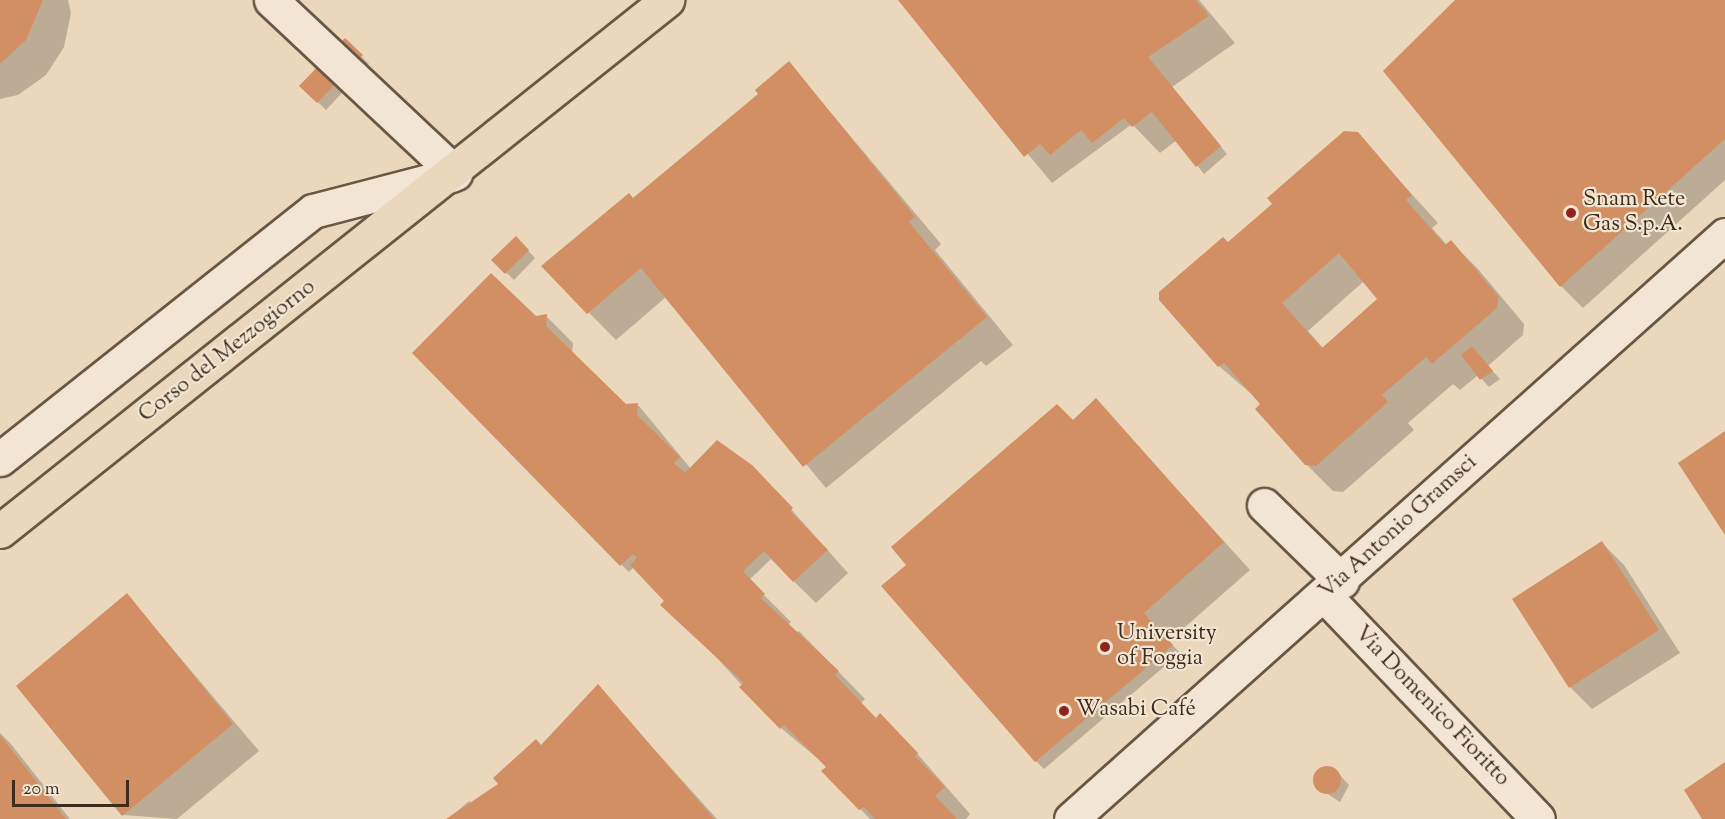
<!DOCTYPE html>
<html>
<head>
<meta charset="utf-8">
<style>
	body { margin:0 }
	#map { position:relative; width:1725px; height:819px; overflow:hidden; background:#ebd7bb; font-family:"Sorts Mill Goudy",serif }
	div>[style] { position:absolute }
	.shadow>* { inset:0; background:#0003 }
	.building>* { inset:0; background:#d38f64 }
	.round { border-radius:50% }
	.roads { filter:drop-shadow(2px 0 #685743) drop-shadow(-2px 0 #685743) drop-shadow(0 2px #685743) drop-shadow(0 -2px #685743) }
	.minor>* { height:33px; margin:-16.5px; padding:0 16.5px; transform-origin:16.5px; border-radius:16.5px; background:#f2e5d3 }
	.major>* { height:33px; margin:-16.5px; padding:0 16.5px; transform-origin:16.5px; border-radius:16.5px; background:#ebd7bb }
	.dots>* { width:16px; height:16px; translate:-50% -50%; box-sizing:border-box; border:3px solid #f2e5d3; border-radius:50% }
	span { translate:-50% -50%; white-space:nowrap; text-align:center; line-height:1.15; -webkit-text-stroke:4.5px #f2e5d3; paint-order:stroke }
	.poi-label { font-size:22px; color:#3d2c1b }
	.left { translate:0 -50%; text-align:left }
	.street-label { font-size:22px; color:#3d2c1b }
	.scale { position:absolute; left:12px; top:780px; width:117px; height:27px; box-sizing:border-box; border:3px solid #3d2c1b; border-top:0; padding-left:8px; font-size:18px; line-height:21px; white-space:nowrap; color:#3d2c1b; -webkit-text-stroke:4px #f2e5d3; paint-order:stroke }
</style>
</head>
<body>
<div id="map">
	<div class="shadow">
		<div style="clip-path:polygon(0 0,68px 0,71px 13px,64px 47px,46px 75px,18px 95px,0 99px)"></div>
		<div style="clip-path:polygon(900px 0,1199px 0,1235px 43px,1172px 87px,1227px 154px,1204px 174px,1177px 140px,1160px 153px,1132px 124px,1052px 183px)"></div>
		<div style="clip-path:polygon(1457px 0,1725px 0,1725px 180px,1583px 308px,1561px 286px)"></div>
		<div style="clip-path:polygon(345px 40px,369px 64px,326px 110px,301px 86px)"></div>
		<div style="clip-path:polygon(789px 63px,941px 244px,935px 250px,1013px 345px,986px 366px,981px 361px,826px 488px,666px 297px,616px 340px,543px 266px,633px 199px,760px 94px)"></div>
		<div style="clip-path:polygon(evenodd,1357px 134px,1438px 223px,1432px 228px,1447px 245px,1451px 242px,1478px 269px,1524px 324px,1523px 335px,1488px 366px,1500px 379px,1489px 387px,1478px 375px,1460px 390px,1453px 384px,1408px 423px,1414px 430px,1343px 492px,1333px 491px,1306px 464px,1263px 404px,1219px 366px,1160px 300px,1357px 134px,1364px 281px,1379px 299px,1323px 348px,1308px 331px,1364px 281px)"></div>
		<div style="clip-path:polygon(516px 238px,535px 258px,514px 280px,493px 260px)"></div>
		<div style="clip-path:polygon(546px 316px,573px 343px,572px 354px,625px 405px,639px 406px,691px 469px,773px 489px,848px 573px,816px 603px,771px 559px,749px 580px,791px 622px,787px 626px,795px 635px,799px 631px,865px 699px,861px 703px,877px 719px,907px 742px,970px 814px,966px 819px,870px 819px,824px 771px,828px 767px,781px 728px,634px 567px,629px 572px,599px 543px,535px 318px)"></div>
		<div style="clip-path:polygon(1096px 400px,1250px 570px,1169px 641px,1180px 653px,1044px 769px,1036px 761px,1073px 422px)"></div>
		<div style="clip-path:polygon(1602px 543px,1624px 565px,1680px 653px,1592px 709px,1570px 687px,1514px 600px)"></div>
		<div style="clip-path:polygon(127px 595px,259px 751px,177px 819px,123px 815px)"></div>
		<div style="clip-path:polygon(598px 687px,717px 819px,448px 819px,469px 801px,474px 806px,542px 747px)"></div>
		<div style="clip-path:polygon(0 733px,11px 744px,70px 819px,0 819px)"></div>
		<div style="clip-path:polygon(1323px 768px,1333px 768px,1349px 785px,1340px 802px,1314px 785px)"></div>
	</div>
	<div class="building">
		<div style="clip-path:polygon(0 0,43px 0,26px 40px,0 64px)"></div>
		<div style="clip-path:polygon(898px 0,1196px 0,1209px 16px,1148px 57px,1221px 146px,1196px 167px,1152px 112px,1132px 127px,1124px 118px,1092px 143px,1081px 130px,1050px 155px,1040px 144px,1024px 157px)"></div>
		<div style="clip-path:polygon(1455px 0,1725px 0,1725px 139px,1560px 287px,1383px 71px)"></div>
		<div style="clip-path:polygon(345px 38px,363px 55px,317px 103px,299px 86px)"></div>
		<div style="clip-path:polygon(789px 61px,915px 217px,909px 222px,987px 317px,803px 467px,641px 268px,587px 314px,541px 266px,629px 193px,633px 198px,758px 94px,755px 90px)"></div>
		<div style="clip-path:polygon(evenodd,1344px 131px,1358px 132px,1412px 195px,1406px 200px,1445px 245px,1451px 240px,1498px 296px,1497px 308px,1432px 364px,1426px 357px,1382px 395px,1388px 402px,1316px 466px,1305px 465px,1255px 409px,1260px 404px,1224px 363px,1218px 367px,1159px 300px,1159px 292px,1223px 237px,1228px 242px,1272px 204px,1267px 198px,1344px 131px,1339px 253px,1377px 299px,1322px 348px,1282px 303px,1339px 253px)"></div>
		<div style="clip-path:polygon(516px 236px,529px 250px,505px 274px,491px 260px)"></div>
		<div style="clip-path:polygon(491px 273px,536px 316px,547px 314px,546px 326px,626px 404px,638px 403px,637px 415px,680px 457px,674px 463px,685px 473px,717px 440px,752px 465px,793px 508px,790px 511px,828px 550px,793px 582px,764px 551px,743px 571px,765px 594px,761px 598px,839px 671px,835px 675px,876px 718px,880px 713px,918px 753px,915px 756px,945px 787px,935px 796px,957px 819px,875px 819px,864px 807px,859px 810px,821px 771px,826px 767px,784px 725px,780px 729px,739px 687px,744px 683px,660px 605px,664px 601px,630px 565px,637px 558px,633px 554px,620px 566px,412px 353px)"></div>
		<div style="clip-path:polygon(1472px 346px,1493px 371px,1480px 380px,1461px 355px)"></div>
		<div style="clip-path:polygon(1096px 398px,1224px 542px,1144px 613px,1173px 645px,1035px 762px,881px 586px,906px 565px,891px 547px,1057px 404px,1073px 420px)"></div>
		<div style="clip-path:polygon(1725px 431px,1725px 535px,1678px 463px)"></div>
		<div style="clip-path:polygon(1602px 541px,1659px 630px,1569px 688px,1512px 599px)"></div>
		<div style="clip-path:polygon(127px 593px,233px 724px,122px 816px,16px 686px)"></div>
		<div style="clip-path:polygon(598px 684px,714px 819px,446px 819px,498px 784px,493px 778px,536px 739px,541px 745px)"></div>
		<div style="clip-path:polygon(0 735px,66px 819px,0 819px)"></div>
		<div style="clip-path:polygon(1725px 762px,1725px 819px,1702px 819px,1684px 790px)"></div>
		<div class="round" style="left:1313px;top:766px;width:28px;height:28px"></div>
	</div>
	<div class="roads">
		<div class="minor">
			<div style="left:271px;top:0;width:253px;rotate:43.2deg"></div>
			<div style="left:0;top:459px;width:399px;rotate:-38.4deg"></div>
			<div style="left:313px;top:211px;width:143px;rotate:-14.6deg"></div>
			<div style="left:1264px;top:505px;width:109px;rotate:44.3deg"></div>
			<div style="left:1325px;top:596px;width:308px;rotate:46.3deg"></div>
			<div style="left:1071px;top:819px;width:877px;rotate:-41.76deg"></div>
		</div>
		<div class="major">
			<div style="left:0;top:531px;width:853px;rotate:-38.52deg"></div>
		</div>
	</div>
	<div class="dots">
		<div style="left:1571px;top:213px;background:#8f2418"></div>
		<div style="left:1105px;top:647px;background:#8f2418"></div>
		<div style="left:1064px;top:711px;background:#8f2418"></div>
	</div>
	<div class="poi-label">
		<span class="left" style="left:1583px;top:213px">Snam Rete<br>Gas S.p.A.</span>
		<span class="left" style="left:1117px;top:647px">University<br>of Foggia</span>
		<span class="left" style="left:1076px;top:711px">Wasabi Café</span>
	</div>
	<div class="street-label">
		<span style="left:228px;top:352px;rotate:-38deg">Corso del Mezzogiorno</span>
		<span style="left:1399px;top:528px;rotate:-42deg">Via Antonio Gramsci</span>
		<span style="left:1431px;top:707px;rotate:46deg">Via Domenico Fioritto</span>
	</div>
	<div class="scale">20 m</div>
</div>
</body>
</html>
